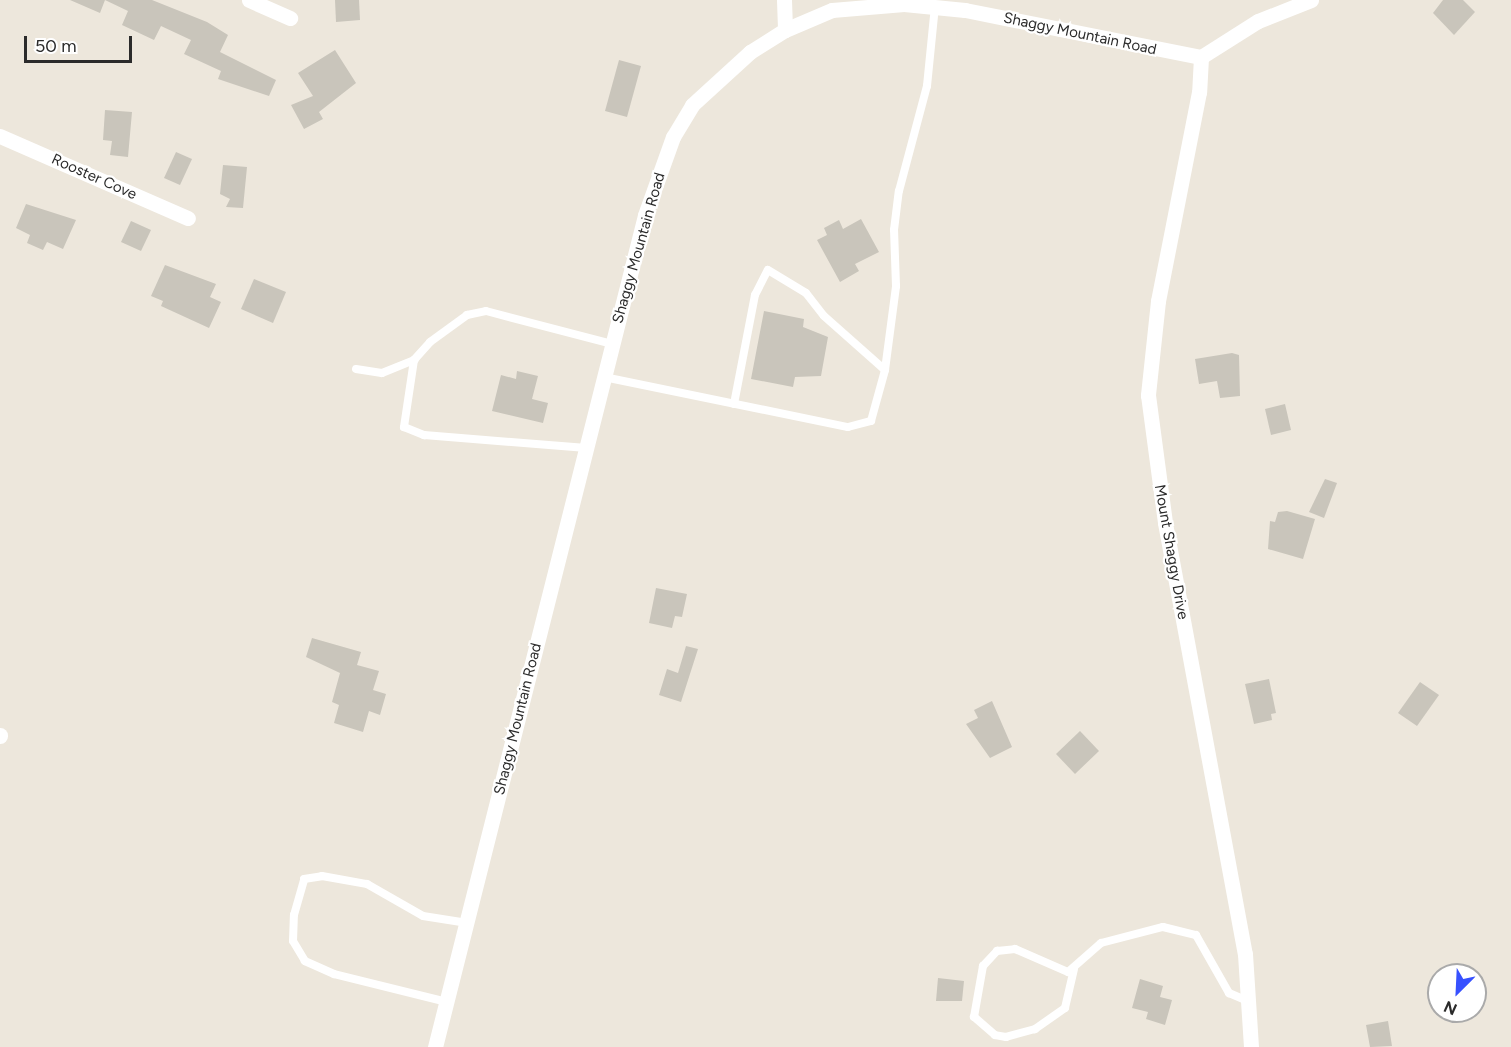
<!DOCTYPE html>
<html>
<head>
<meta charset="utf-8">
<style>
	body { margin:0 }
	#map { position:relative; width:1511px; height:1047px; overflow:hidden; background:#ede7dc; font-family:Figtree,sans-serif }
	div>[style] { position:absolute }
	.building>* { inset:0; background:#c9c5bb }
	.lane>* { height:8px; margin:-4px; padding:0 4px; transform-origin:4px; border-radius:4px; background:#fff }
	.street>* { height:15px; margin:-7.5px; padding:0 7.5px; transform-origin:7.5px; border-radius:7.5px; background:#fff }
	span { translate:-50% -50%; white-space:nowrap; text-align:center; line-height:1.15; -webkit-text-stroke:4.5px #fff; paint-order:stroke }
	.street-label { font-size:15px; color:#2b2b2b }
	.north { position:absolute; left:1427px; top:963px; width:60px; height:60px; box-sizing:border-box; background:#fff; border:2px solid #aaa; border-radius:50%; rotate:204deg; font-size:16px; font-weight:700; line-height:24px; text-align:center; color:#2b2b2b }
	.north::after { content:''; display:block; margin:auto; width:21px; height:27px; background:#3751ff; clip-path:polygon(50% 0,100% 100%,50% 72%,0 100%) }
	.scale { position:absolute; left:24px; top:36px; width:108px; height:27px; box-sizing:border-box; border:3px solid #2b2b2b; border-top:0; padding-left:8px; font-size:18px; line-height:21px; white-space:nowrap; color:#2b2b2b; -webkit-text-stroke:4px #fff; paint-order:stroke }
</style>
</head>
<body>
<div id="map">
	<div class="building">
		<div style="clip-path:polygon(70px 0,152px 0,207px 22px,228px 35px,220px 52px,276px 80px,269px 96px,218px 79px,221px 71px,184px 54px,191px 40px,161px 26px,154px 40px,122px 25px,128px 11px,105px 0,100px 13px)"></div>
		<div style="clip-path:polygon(335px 0,359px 0,360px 20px,336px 22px)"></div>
		<div style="clip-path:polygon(1443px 0,1463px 0,1475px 12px,1454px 35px,1433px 13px)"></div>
		<div style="clip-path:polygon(335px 50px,356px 83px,319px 112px,323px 119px,304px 129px,291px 105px,313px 96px,298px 73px)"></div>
		<div style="clip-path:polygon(619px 60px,641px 66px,627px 117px,605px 111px)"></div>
		<div style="clip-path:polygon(105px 110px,132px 112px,128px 157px,110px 155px,112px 141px,103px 140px)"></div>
		<div style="clip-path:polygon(176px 152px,192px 159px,180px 185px,164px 178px)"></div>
		<div style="clip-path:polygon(223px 165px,247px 167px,243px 208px,226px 207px,230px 199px,220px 194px)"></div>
		<div style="clip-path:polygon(26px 204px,76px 220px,63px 249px,47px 242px,43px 250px,27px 243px,30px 235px,16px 228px)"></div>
		<div style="clip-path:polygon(861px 219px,879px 252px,855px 264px,859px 271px,840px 282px,817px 240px,827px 235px,824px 228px,839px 220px,843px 229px)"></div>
		<div style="clip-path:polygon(131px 221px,151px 230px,141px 251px,121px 242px)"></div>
		<div style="clip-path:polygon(165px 265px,216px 284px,210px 297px,221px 302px,209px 328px,161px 306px,163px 301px,151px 296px)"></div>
		<div style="clip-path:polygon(254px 279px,286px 292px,273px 323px,241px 309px)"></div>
		<div style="clip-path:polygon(764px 311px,804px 319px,803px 327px,828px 337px,821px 376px,795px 377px,793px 387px,751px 379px)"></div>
		<div style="clip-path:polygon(1232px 353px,1239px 355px,1240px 396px,1220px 398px,1217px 381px,1199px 384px,1195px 359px)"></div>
		<div style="clip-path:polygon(517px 371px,538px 376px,532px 399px,548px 403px,543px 423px,492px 411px,501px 375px,516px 379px)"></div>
		<div style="clip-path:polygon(1285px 404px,1291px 430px,1271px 435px,1265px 409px)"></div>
		<div style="clip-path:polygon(1325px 479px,1337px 483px,1324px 518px,1309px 512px)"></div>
		<div style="clip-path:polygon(1287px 511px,1315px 519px,1303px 559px,1268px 549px,1270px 521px,1275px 522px,1278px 512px)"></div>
		<div style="clip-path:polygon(656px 588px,687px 594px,682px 617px,675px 616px,672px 628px,649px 623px)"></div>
		<div style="clip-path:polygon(312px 638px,361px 652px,357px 665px,379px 671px,373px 690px,386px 694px,380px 715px,369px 711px,363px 732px,334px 723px,339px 705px,332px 702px,340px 673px,306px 657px)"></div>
		<div style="clip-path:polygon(686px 646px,698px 649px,681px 702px,659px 695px,667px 669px,678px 673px)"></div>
		<div style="clip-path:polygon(1269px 679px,1276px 713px,1271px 714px,1272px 720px,1254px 724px,1245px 684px)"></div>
		<div style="clip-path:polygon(1420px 682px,1439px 695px,1417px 726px,1398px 713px)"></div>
		<div style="clip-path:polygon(992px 701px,1012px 747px,990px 758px,966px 724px,978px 718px,974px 710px)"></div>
		<div style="clip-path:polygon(1080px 731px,1099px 751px,1075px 774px,1056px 754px)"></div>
		<div style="clip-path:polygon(938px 978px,964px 981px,962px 1001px,936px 1001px)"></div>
		<div style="clip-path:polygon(1140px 979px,1163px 986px,1160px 997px,1172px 1000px,1165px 1025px,1146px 1019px,1148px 1012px,1132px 1008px)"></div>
		<div style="clip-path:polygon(1388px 1021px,1392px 1046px,1370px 1047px,1366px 1025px)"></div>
	</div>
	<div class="lane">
		<div style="left:414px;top:360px;width:68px;rotate:98.5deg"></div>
		<div style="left:404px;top:427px;width:22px;rotate:22deg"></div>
		<div style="left:424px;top:435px;width:163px;rotate:4.6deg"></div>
		<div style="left:356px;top:369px;width:26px;rotate:9deg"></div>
		<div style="left:382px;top:373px;width:35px;rotate:-22deg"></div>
		<div style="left:414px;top:360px;width:24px;rotate:-48deg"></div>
		<div style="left:430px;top:342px;width:46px;rotate:-36.1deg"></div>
		<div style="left:467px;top:315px;width:19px;rotate:-12deg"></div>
		<div style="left:486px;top:311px;width:130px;rotate:14.7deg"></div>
		<div style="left:604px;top:377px;width:249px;rotate:11.6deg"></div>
		<div style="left:848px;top:427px;width:24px;rotate:-15deg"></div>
		<div style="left:871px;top:421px;width:53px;rotate:-74.6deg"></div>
		<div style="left:885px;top:370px;width:85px;rotate:-82.5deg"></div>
		<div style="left:896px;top:286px;width:56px;rotate:-92deg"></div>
		<div style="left:894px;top:230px;width:39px;rotate:-83deg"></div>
		<div style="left:899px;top:191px;width:109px;rotate:-75.1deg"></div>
		<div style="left:927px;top:86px;width:80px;rotate:-84.3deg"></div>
		<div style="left:734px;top:404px;width:111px;rotate:-79.1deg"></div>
		<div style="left:755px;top:295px;width:28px;rotate:-63deg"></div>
		<div style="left:768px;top:270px;width:44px;rotate:31.2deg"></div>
		<div style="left:806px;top:293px;width:29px;rotate:52deg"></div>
		<div style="left:824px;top:316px;width:81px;rotate:41.5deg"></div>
		<div style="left:1074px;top:969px;width:40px;rotate:103deg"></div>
		<div style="left:1065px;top:1008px;width:37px;rotate:145deg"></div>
		<div style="left:1035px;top:1029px;width:30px;rotate:165deg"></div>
		<div style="left:1006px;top:1037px;width:11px;rotate:-170deg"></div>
		<div style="left:995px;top:1035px;width:28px;rotate:-139deg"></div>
		<div style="left:974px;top:1017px;width:52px;rotate:-80deg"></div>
		<div style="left:983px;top:966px;width:21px;rotate:-47deg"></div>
		<div style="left:997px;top:951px;width:18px;rotate:-6deg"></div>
		<div style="left:1015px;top:949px;width:58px;rotate:23.5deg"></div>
		<div style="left:1068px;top:972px;width:44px;rotate:-41.3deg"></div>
		<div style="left:1101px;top:943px;width:64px;rotate:-14.5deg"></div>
		<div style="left:1163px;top:927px;width:34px;rotate:14deg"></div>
		<div style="left:1196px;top:935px;width:67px;rotate:60.4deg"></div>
		<div style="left:1229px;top:993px;width:21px;rotate:23deg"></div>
		<div style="left:447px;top:1002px;width:116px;rotate:-166.1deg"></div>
		<div style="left:334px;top:974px;width:32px;rotate:-156deg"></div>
		<div style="left:305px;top:961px;width:23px;rotate:-121deg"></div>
		<div style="left:293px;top:941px;width:26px;rotate:-88deg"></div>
		<div style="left:294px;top:915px;width:37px;rotate:-74deg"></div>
		<div style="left:304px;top:879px;width:18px;rotate:-9deg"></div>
		<div style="left:322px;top:876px;width:46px;rotate:10.1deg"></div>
		<div style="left:367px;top:884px;width:64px;rotate:29.7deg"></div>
		<div style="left:423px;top:916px;width:45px;rotate:9deg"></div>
	</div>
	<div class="street">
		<div style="left:249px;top:0;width:45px;rotate:23.7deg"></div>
		<div style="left:784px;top:0;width:30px;rotate:88deg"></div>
		<div style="left:1201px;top:57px;width:35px;rotate:93deg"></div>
		<div style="left:1199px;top:92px;width:213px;rotate:101.1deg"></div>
		<div style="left:1158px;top:301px;width:95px;rotate:96.1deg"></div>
		<div style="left:1148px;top:395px;width:129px;rotate:82.4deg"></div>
		<div style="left:1165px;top:523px;width:438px;rotate:79.5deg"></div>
		<div style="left:1245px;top:954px;width:93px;rotate:86.3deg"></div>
		<div style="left:0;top:136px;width:205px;rotate:23.6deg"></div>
		<div style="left:0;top:736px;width:1px;rotate:-90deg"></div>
		<div style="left:435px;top:1047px;width:858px;rotate:-75.83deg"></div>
		<div style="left:645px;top:215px;width:83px;rotate:-70.3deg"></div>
		<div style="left:673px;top:137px;width:37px;rotate:-59deg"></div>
		<div style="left:692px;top:105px;width:79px;rotate:-42.4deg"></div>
		<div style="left:750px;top:52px;width:41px;rotate:-32.2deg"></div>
		<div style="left:785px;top:30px;width:51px;rotate:-23.1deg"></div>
		<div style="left:832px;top:10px;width:72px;rotate:-4.8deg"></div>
		<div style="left:904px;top:4px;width:61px;rotate:5.6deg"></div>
		<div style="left:965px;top:10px;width:241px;rotate:11.3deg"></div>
		<div style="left:1201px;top:57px;width:67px;rotate:-32.3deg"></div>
		<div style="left:1258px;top:21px;width:57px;rotate:-21.6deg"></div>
	</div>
	<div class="street-label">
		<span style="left:1080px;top:34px;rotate:12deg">Shaggy Mountain Road</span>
		<span style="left:94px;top:177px;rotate:24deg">Rooster Cove</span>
		<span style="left:639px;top:248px;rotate:-74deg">Shaggy Mountain Road</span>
		<span style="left:1171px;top:552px;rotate:80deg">Mount Shaggy Drive</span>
		<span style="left:518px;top:719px;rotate:-76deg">Shaggy Mountain Road</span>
	</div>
	<div class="north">N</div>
	<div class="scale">50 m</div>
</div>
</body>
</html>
